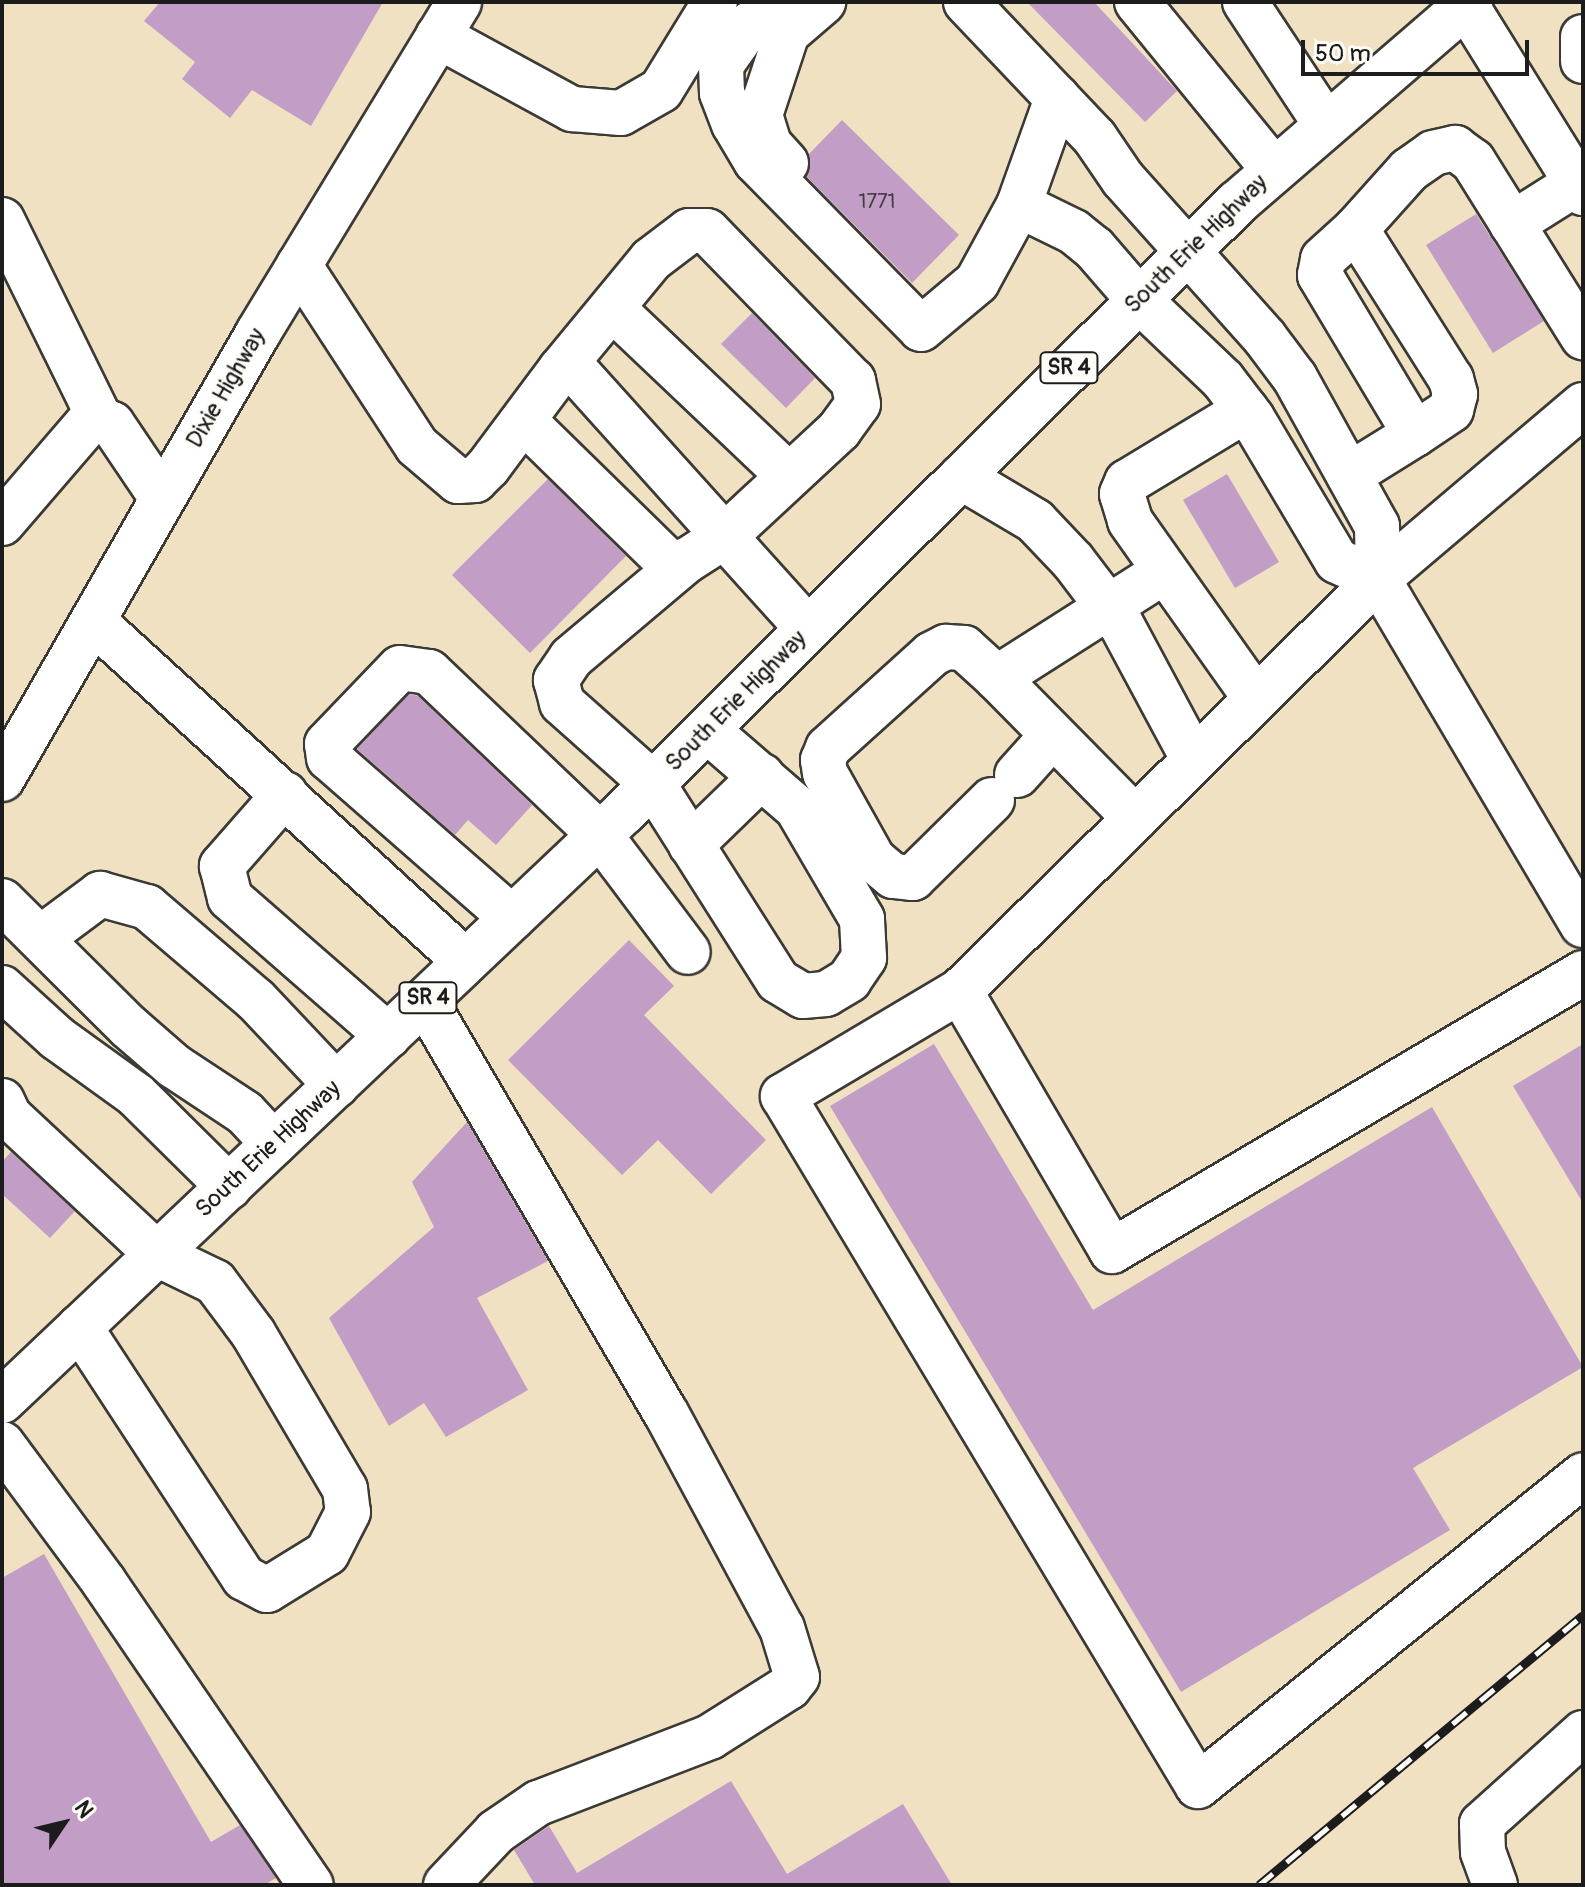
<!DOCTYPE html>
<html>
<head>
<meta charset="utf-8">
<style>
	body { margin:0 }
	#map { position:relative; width:1585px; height:1887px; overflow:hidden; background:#efe1c2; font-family:Pangolin,sans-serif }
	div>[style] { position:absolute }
	.building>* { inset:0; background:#c29ec7 }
	.roads { filter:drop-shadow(2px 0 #3c3a35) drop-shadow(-2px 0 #3c3a35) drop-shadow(0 2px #3c3a35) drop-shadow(0 -2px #3c3a35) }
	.minor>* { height:44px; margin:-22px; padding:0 22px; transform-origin:22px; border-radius:22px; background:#fff }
	.major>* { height:44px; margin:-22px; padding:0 22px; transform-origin:22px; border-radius:22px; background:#fff }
	.rail>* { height:9px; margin-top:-4.5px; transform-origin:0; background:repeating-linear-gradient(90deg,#fdfcf7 0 18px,#1c1c1c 0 36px); box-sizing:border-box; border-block:2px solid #1c1c1c }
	span { translate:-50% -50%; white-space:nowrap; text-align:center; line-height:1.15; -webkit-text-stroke:6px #fdfcf7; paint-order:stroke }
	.number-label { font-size:20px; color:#463c47 }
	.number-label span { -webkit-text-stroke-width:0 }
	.shield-label span { padding:2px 6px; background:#fdfcf7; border:2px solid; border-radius:6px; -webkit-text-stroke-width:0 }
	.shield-label { font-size:22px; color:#1c1c1c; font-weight:700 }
	.street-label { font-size:24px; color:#1c1c1c }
	.frame { position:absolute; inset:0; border:4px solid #1c1c1c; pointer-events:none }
	.north { position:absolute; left:24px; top:1783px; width:80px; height:80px; -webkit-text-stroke:6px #fdfcf7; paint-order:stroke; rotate:55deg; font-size:22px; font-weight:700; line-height:32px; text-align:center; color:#1c1c1c }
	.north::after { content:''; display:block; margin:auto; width:28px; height:36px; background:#1c1c1c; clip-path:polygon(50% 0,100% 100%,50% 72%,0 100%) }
	.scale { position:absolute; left:1301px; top:40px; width:228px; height:36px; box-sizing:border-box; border:4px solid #1c1c1c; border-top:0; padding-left:10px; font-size:24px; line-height:28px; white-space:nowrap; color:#1c1c1c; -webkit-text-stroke:6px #fdfcf7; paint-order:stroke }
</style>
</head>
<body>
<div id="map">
	<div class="building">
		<div style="clip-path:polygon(160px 2px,383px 2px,311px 126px,252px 90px,230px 118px,182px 79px,195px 62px,144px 21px)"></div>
		<div style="clip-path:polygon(1027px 2px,1094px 2px,1177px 91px,1145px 122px)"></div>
		<div style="clip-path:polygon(842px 120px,959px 235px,912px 283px,806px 176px,809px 154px)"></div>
		<div style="clip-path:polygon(1476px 214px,1544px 321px,1493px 353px,1426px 245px)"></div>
		<div style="clip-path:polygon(752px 313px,815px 378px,786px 408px,721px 344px)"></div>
		<div style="clip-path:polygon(1227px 474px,1279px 562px,1235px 588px,1183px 500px)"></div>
		<div style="clip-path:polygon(548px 479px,626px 556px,530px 653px,452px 575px)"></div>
		<div style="clip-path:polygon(409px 694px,418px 696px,532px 805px,496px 845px,468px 820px,455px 835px,357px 749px)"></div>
		<div style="clip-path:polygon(629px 940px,674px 986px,644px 1015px,766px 1140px,711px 1194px,658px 1140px,622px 1175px,508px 1060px)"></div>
		<div style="clip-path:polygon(934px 1044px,1093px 1310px,1432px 1107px,1583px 1367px,1413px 1468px,1450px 1530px,1181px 1692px,830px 1106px)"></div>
		<div style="clip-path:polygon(1583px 1044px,1583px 1203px,1513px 1086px)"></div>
		<div style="clip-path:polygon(467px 1122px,548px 1261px,477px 1298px,528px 1390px,446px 1437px,424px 1403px,389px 1426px,329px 1318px,434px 1227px,412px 1182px)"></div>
		<div style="clip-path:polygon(11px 1152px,75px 1211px,50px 1238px,2px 1194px,2px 1162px)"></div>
		<div style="clip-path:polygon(44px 1554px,211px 1842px,240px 1825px,276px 1878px,264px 1885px,2px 1885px,2px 1578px)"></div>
		<div style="clip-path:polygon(731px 1781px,787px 1874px,903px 1804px,952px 1885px,535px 1885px,514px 1850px,549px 1826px,577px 1873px)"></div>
	</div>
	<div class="roads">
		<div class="minor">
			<div style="left:785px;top:2px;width:41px;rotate:147.8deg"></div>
			<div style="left:750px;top:24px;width:50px;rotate:125.3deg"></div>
			<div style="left:721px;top:65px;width:28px;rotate:88deg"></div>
			<div style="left:722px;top:93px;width:33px;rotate:69deg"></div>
			<div style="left:734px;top:124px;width:43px;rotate:59.3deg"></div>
			<div style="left:756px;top:161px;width:235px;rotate:45.5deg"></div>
			<div style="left:921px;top:329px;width:73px;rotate:-40deg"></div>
			<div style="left:977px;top:282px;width:88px;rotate:-61.4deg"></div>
			<div style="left:1019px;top:205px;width:114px;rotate:-70.4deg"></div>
			<div style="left:966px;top:2px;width:187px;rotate:46.5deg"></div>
			<div style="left:1095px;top:138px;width:50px;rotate:55.7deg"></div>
			<div style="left:1123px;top:179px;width:213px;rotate:48.2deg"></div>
			<div style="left:1265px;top:338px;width:50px;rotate:53.1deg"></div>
			<div style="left:1295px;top:378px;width:169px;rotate:61deg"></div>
			<div style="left:1377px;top:526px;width:53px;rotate:88.9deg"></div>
			<div style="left:1378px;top:579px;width:402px;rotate:59.4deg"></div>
			<div style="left:1137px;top:2px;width:217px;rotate:50.8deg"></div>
			<div style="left:1245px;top:2px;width:147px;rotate:56.6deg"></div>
			<div style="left:1464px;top:2px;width:225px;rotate:58.1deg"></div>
			<div style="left:438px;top:36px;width:153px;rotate:28.6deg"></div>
			<div style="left:572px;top:109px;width:49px;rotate:4.7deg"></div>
			<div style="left:621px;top:113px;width:46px;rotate:-29.9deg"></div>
			<div style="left:661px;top:90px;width:103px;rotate:-58.5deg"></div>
			<div style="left:1583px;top:37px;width:24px;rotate:90deg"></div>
			<div style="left:786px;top:163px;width:25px;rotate:-132deg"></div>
			<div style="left:769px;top:144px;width:30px;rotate:-107deg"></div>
			<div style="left:760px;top:115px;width:86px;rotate:-71.8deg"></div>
			<div style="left:787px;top:33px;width:48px;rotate:-40.7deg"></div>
			<div style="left:1019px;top:205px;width:61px;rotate:26.1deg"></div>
			<div style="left:1074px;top:232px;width:26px;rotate:39deg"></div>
			<div style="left:1094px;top:248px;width:67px;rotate:49.2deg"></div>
			<div style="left:1138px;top:299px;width:117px;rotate:43.6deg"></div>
			<div style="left:1223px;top:380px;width:48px;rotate:52.7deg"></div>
			<div style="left:1252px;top:418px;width:166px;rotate:59.3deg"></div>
			<div style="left:1337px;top:561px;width:45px;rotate:23.7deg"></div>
			<div style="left:2px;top:220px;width:222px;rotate:63.8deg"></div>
			<div style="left:1512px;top:224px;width:77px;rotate:-32.2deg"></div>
			<div style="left:1356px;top:229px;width:79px;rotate:-48.1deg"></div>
			<div style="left:1409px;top:170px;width:29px;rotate:-35deg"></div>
			<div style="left:1433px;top:153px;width:23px;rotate:-13deg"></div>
			<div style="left:1455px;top:148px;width:22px;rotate:36deg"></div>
			<div style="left:1473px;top:161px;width:208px;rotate:58deg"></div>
			<div style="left:299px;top:265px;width:216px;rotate:56.9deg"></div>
			<div style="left:417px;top:446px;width:54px;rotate:40.5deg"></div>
			<div style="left:458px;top:481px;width:17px;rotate:-3deg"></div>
			<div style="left:475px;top:480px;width:18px;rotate:-45deg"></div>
			<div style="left:488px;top:467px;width:122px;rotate:-53.3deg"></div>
			<div style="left:561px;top:369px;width:13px"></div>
			<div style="left:574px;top:369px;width:350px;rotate:48deg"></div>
			<div style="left:612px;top:308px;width:244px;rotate:43.5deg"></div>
			<div style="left:1583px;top:405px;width:269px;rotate:139.7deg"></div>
			<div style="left:1378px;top:579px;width:587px;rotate:135.41deg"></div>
			<div style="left:960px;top:991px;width:206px;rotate:149.3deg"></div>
			<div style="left:783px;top:1096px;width:805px;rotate:58.98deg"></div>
			<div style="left:1198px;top:1786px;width:495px;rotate:-38.9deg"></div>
			<div style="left:1246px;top:410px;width:139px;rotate:148.8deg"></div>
			<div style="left:1127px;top:482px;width:13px;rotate:113deg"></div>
			<div style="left:1122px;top:494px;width:28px;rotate:73deg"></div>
			<div style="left:1130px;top:521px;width:218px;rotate:54.7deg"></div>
			<div style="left:524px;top:421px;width:203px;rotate:44.4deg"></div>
			<div style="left:669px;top:563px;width:17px;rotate:-7deg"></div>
			<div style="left:686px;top:561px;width:46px;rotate:-32.7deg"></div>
			<div style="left:725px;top:536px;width:156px;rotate:-42.9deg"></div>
			<div style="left:839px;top:430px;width:32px;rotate:-54deg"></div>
			<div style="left:858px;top:404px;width:24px;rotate:-102deg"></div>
			<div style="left:853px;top:381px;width:209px;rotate:-134.2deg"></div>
			<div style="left:707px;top:231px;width:18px;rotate:180deg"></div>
			<div style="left:689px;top:231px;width:48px;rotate:142.7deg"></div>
			<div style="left:651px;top:260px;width:141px;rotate:129.5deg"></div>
			<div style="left:1349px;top:475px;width:78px;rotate:-31.8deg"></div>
			<div style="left:1415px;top:434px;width:185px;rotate:-120.9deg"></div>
			<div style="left:1320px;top:275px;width:16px;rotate:-79deg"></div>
			<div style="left:1323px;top:259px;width:45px;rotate:-42.3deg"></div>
			<div style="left:1356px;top:229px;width:178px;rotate:57.7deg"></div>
			<div style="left:1451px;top:379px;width:16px;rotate:75deg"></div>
			<div style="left:1455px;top:394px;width:16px;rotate:104deg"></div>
			<div style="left:1451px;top:410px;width:43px;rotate:146.3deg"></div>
			<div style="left:961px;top:477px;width:86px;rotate:30.7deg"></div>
			<div style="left:1035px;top:521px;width:55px;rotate:46.5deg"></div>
			<div style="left:1073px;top:561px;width:79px;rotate:52.7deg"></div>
			<div style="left:1121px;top:624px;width:154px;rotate:61.8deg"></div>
			<div style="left:2px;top:523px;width:132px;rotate:-49.3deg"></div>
			<div style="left:88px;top:423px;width:13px;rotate:-18deg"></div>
			<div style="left:100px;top:419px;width:13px;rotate:23deg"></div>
			<div style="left:112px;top:424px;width:89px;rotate:56deg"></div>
			<div style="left:686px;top:561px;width:150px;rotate:139.9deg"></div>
			<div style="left:571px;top:658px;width:27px;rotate:124deg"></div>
			<div style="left:556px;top:680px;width:24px;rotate:75deg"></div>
			<div style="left:562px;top:703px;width:122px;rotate:41.7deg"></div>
			<div style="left:653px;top:784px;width:233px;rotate:57.6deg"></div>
			<div style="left:778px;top:981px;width:29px;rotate:31deg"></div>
			<div style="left:803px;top:996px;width:23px;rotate:-5deg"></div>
			<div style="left:826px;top:994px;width:27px;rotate:-31deg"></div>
			<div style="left:849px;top:980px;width:27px;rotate:-56deg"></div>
			<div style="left:864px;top:958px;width:39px;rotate:-93deg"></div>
			<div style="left:862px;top:919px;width:129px;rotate:-120.4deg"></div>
			<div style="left:797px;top:808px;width:119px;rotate:-139.1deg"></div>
			<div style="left:93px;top:621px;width:505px;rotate:42.43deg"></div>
			<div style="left:997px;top:678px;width:197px;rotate:45.4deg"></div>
			<div style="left:1017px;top:775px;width:52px;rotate:-48.1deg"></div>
			<div style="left:2px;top:779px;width:514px;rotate:-60.14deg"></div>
			<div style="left:258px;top:333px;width:387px;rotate:-58.7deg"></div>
			<div style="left:285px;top:794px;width:96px;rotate:131.2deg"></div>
			<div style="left:222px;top:866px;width:33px;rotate:76deg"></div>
			<div style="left:230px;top:898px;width:210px;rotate:41.1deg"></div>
			<div style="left:992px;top:800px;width:111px;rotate:135.4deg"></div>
			<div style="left:913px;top:878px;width:20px;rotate:-174deg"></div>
			<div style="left:893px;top:876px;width:26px;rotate:-140deg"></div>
			<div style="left:873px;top:859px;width:98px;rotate:-119.2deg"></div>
			<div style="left:825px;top:773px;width:13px;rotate:-99deg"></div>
			<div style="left:823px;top:760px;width:13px;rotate:-67deg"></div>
			<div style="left:828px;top:748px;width:140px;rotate:-42.1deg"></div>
			<div style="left:932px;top:654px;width:16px;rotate:-27deg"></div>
			<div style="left:946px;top:647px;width:18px;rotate:3deg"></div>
			<div style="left:964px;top:648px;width:45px;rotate:42.3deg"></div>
			<div style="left:997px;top:678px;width:199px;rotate:-32.5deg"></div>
			<div style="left:691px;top:845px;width:99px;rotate:-44.2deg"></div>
			<div style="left:2px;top:901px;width:179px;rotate:44.8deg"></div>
			<div style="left:129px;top:1027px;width:60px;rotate:40.9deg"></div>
			<div style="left:174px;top:1066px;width:85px;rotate:33.5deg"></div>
			<div style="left:245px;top:1113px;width:42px;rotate:46.9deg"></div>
			<div style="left:512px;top:918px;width:243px;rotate:-138.8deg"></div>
			<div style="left:329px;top:758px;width:14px;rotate:-98deg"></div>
			<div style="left:327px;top:744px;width:105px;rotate:-46.2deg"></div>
			<div style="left:400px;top:668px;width:29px;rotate:8deg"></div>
			<div style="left:429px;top:672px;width:236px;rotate:43.6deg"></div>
			<div style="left:600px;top:835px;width:146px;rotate:53.1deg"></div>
			<div style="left:41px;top:938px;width:74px;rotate:-36.7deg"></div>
			<div style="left:100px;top:894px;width:49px;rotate:15.5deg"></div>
			<div style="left:147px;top:907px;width:143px;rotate:40.5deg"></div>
			<div style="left:256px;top:1000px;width:117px;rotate:46.7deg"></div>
			<div style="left:2px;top:988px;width:74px;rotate:42.3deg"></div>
			<div style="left:57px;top:1038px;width:97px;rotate:35.8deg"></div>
			<div style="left:136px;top:1095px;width:131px;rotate:44.7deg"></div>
			<div style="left:960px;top:991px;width:301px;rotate:59.7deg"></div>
			<div style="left:1112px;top:1251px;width:547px;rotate:-30.55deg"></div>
			<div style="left:425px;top:1001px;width:477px;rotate:59.7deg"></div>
			<div style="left:666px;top:1413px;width:244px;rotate:61.7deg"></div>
			<div style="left:782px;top:1628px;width:51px;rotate:73deg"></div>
			<div style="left:797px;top:1677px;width:13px;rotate:129deg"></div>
			<div style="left:789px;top:1687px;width:93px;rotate:147.7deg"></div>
			<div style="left:710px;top:1737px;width:184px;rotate:159deg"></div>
			<div style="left:538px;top:1803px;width:51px;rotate:145.4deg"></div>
			<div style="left:496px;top:1832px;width:73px;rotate:133.3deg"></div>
			<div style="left:2px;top:1101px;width:17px;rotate:65deg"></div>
			<div style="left:9px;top:1116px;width:202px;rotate:43deg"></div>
			<div style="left:157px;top:1254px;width:64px;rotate:25.8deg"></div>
			<div style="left:215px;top:1282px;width:64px;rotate:53.3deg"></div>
			<div style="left:253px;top:1333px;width:181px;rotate:59.5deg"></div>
			<div style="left:345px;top:1489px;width:23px;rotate:83deg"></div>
			<div style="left:348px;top:1512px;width:46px;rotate:117.1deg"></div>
			<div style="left:327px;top:1553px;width:70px;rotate:148.3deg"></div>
			<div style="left:267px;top:1590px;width:26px;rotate:-152deg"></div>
			<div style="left:244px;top:1578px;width:300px;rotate:-123.2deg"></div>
			<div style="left:2px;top:1444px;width:172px;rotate:53.5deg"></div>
			<div style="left:104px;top:1582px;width:367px;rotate:55.7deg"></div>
			<div style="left:1495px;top:1885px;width:35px;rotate:-110deg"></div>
			<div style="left:1483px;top:1852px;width:28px;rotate:-92deg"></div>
			<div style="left:1482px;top:1824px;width:136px;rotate:-42deg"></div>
		</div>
		<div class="major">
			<div style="left:2px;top:1401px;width:857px;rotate:-43.44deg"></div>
			<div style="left:624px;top:812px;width:864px;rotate:-44.81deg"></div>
			<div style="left:1237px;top:203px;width:308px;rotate:-40.8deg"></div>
		</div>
	</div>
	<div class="rail">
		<div style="left:1259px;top:1885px;width:422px;rotate:-39.8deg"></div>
	</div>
	<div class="number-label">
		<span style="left:877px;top:201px">1771</span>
	</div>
	<div class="shield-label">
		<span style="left:1069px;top:368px">SR 4</span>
		<span style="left:428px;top:998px">SR 4</span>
	</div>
	<div class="street-label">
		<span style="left:1196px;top:244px;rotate:-44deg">South Erie Highway</span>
		<span style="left:226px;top:388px;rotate:-60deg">Dixie Highway</span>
		<span style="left:736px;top:701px;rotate:-45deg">South Erie Highway</span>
		<span style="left:268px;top:1149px;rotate:-43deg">South Erie Highway</span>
	</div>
	<div class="frame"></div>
	<div class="north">N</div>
	<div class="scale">50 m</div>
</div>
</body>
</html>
